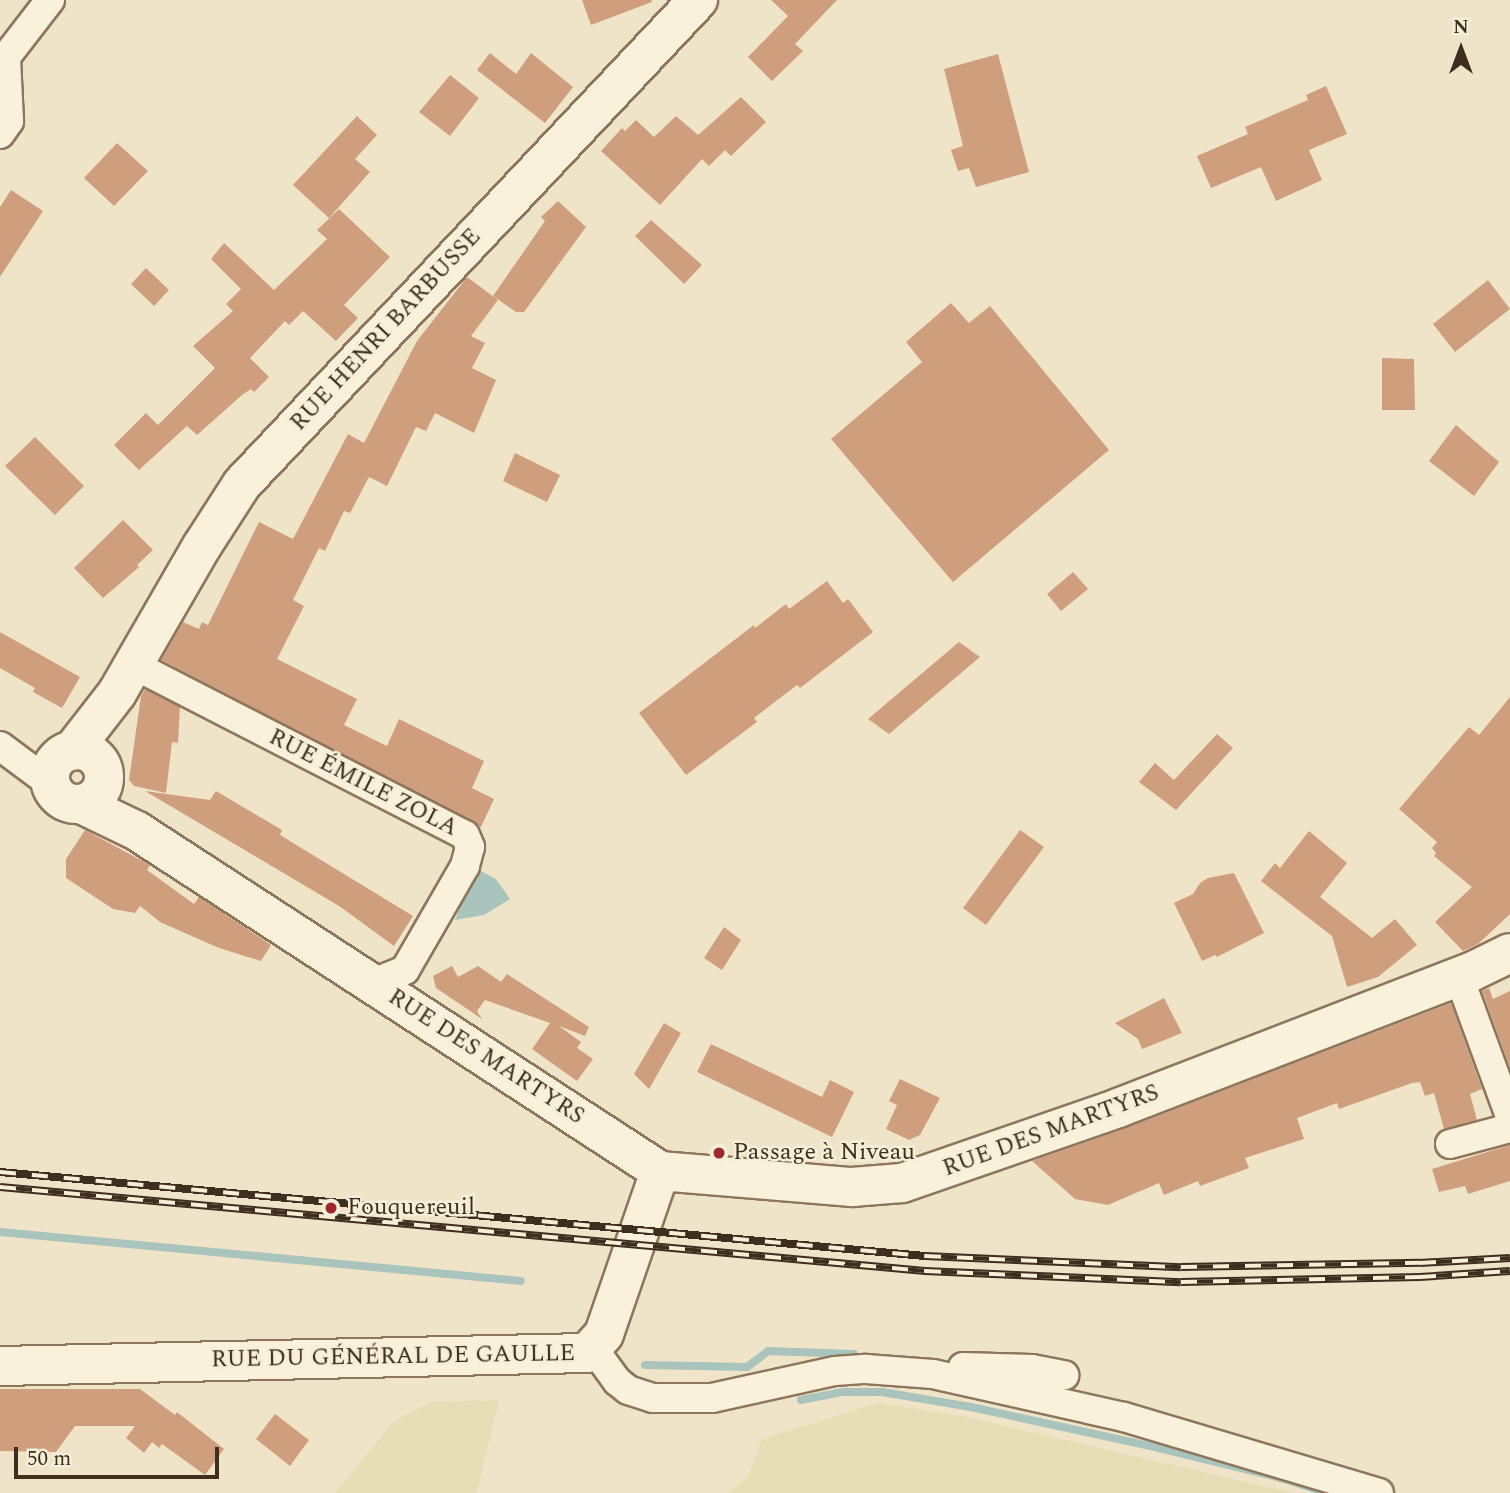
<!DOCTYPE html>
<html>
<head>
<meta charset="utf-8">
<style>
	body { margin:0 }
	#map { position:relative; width:1510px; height:1493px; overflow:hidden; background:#f0e4c8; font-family:Spectral,serif }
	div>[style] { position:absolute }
	.farmland>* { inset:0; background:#e6deb5 }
	.water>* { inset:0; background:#a9c4bc }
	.stream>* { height:8px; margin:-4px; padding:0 4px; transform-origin:4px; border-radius:4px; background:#a9c4bc }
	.building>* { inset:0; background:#cf9f7d }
	.roads { filter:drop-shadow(2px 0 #8d765c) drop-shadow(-2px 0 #8d765c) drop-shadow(0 2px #8d765c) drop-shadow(0 -2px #8d765c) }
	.street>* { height:28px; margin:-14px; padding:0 14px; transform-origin:14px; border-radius:14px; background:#faf1dc }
	.secondary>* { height:38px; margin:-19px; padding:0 19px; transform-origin:19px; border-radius:19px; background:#faf1dc }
	.secondary>.ring { margin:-19px; padding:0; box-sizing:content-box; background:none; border:38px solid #faf1dc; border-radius:50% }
	.rail>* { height:8px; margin-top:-4px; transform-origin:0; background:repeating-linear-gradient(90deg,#f7eed8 0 16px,#3d2e20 0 32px); box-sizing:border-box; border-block:2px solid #3d2e20 }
	.dots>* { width:19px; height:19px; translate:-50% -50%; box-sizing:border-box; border:4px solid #f7eed8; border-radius:50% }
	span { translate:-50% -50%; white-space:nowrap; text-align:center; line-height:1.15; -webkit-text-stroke:5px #f7eed8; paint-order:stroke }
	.street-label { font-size:24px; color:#3d2e20 }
	.poi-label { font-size:24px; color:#3d2e20 }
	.left { translate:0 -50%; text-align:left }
	.north { position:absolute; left:1426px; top:14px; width:70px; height:70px; -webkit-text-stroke:5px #f7eed8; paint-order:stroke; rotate:0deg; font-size:19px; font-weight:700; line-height:28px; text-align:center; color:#3d2e20 }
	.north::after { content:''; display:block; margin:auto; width:24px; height:32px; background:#3d2e20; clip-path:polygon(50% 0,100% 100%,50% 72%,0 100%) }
	.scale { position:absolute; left:14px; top:1447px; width:205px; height:32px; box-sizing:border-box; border:4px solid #3d2e20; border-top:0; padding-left:9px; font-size:21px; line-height:24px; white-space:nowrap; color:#3d2e20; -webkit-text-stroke:5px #f7eed8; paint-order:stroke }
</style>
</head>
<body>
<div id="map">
	<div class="farmland">
		<div style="clip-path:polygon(499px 1400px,477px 1493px,335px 1493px,393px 1422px,432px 1402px)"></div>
		<div style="clip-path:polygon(878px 1403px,967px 1417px,1294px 1493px,727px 1493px,747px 1478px,762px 1439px)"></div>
	</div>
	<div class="water">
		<div style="clip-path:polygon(481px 871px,496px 879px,510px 899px,484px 915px,455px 920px,473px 876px)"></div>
	</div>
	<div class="stream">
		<div style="left:0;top:1232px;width:523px;rotate:5.37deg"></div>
		<div style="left:645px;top:1365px;width:102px;rotate:1.1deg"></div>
		<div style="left:747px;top:1367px;width:26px;rotate:-37deg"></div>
		<div style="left:768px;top:1351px;width:86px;rotate:2deg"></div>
		<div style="left:801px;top:1400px;width:43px;rotate:-10.8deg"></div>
		<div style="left:843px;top:1392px;width:39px"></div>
		<div style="left:882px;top:1392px;width:90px;rotate:9.6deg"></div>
		<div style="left:971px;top:1407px;width:192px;rotate:12.3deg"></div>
		<div style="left:1159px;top:1448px;width:126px;rotate:13.8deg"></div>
		<div style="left:1281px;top:1478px;width:49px;rotate:17.7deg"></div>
	</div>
	<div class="building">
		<div style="clip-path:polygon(582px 0,651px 0,652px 2px,591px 25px)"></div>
		<div style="clip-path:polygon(771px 0,837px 0,795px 44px,803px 51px,772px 81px,748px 57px,788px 16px)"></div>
		<div style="clip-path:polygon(490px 53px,516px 74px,531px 53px,573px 87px,545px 123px,477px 70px)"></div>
		<div style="clip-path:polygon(998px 54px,1029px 172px,976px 187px,969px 168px,958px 171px,951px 150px,963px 146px,944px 69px)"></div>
		<div style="clip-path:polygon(450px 75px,479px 98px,450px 136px,419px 112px)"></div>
		<div style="clip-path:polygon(1326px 86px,1347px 134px,1309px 150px,1322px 180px,1276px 201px,1261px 167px,1211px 188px,1197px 156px,1248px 134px,1245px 127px,1308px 100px,1306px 95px)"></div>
		<div style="clip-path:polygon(741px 97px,766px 122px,731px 156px,725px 150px,709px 166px,702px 159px,660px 205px,601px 151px,622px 128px,625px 131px,636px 120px,654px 137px,676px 116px,698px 135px)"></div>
		<div style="clip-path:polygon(357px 116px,377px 135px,355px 159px,370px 172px,329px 218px,293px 185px)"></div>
		<div style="clip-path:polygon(117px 143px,148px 171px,114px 206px,84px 178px)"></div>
		<div style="clip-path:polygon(11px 190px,43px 211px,0 277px,0 207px)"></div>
		<div style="clip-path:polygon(558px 201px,586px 227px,524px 312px,516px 312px,493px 296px,545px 221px,541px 217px)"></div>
		<div style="clip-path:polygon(339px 209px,390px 257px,344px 305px,358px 318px,336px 341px,303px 311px,289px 325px,285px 321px,250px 358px,269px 377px,254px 392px,251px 389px,242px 395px,197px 435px,187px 426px,139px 470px,114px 445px,146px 413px,158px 425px,215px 368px,193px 346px,233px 311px,226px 304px,241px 289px,211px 259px,224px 243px,274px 290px,327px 239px,317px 230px)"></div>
		<div style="clip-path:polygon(651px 220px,702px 265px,684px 284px,635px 236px)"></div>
		<div style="clip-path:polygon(146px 268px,169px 290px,154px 306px,131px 284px)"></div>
		<div style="clip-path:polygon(467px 277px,498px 300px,471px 336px,485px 343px,472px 368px,496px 380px,474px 433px,435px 413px,426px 431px,416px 427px,387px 486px,369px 477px,350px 513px,344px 511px,325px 551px,319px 548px,293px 600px,304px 606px,277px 659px,357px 699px,344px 725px,387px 746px,399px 719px,484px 761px,472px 788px,494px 799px,481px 827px,161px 660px,183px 622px,199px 629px,202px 622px,208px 625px,259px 522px,293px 539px,348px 434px,364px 443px,417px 341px)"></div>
		<div style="clip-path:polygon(1488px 280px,1510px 309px,1455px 352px,1433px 324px)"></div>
		<div style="clip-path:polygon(951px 303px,969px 323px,990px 306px,1109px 450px,953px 582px,831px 439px,922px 362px,906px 342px)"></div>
		<div style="clip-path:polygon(1382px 358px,1414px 359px,1415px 410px,1382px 410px)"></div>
		<div style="clip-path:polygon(1456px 425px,1499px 462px,1474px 496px,1429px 461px)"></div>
		<div style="clip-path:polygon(35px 437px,84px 486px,55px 515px,5px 466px)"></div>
		<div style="clip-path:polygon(515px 453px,560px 475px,547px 502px,503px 481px)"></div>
		<div style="clip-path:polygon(123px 520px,153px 550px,137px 565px,139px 567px,103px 598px,74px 568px)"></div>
		<div style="clip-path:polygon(1073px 572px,1088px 589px,1061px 611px,1047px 594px)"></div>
		<div style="clip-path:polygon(827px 581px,843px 603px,848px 599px,873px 632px,800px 688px,797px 685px,754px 718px,757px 722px,686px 775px,639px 713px,754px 625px,755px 628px,786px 604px,789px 609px)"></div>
		<div style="clip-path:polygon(0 632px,80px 677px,62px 708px,33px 692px,35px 688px,0 668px)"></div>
		<div style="clip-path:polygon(959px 642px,980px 657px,889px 734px,868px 719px)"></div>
		<div style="clip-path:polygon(145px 689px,180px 707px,178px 743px,172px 742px,166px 793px,134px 786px,129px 780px,141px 696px)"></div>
		<div style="clip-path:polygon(1510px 697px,1510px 914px,1478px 944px,1463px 951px,1435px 922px,1472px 887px,1434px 856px,1436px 853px,1432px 848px,1437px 842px,1399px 809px,1469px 727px,1479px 735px)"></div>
		<div style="clip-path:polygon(1217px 734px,1233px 748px,1176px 810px,1139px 782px,1155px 763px,1174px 780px)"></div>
		<div style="clip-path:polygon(145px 791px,210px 800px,216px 791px,282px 830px,280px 835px,413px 916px,394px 946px,339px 906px)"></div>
		<div style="clip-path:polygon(85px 830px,150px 865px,147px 870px,194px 904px,199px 897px,271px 945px,261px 961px,219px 948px,160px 922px,140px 906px,135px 913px,113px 909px,66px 878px,66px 859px)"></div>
		<div style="clip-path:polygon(1020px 830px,1044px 847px,986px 925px,963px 908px)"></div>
		<div style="clip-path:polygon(1309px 831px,1347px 863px,1320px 897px,1372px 938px,1395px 919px,1417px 945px,1378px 977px,1347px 987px,1332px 936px,1261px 881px,1275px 863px,1280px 868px)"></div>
		<div style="clip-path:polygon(1234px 873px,1264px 933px,1217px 957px,1215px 955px,1202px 961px,1174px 903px,1193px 894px,1200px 883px,1208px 878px)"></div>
		<div style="clip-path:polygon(724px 927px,741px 940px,722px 970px,704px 958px)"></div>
		<div style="clip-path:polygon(452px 966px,458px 977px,478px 966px,501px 982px,507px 974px,589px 1027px,585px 1036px,559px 1026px,581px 1042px,577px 1048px,593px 1059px,577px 1081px,532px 1049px,550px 1023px,485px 1000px,477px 1011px,482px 1019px,436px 988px,433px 976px)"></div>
		<div style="clip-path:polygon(1489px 988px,1493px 999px,1510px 991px,1510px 1068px,1482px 991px)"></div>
		<div style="clip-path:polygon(1164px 998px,1182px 1033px,1142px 1049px,1138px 1039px,1115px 1023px)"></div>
		<div style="clip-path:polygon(1451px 1003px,1482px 1089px,1470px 1094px,1477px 1120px,1444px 1129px,1434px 1093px,1425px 1096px,1420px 1082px,1412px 1083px,1339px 1109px,1337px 1103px,1297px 1118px,1304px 1139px,1245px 1158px,1249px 1168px,1200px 1186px,1198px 1181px,1164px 1195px,1159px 1183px,1108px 1205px,1075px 1199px,1032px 1161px,1126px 1128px)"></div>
		<div style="clip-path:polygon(664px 1023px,681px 1033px,649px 1089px,634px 1074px)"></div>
		<div style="clip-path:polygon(711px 1044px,822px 1097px,830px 1080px,854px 1092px,832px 1137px,697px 1072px)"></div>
		<div style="clip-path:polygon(900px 1079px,940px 1098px,920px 1135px,909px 1140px,886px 1129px,897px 1105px,889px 1101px)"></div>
		<div style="clip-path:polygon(1510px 1145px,1510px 1181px,1468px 1194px,1465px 1186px,1439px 1192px,1432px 1169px)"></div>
		<div style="clip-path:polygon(0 1389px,140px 1389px,175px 1415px,177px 1412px,224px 1449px,205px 1475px,162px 1444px,159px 1448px,152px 1442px,144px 1453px,126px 1438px,135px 1426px,75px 1426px,56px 1452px,0 1451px)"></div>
		<div style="clip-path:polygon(275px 1414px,309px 1440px,290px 1466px,256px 1439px)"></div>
	</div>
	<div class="roads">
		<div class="street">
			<div style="left:0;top:134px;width:16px;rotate:-55deg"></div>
			<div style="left:9px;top:121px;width:64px;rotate:-92.7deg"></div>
			<div style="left:6px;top:57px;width:72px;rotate:-52.3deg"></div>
			<div style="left:132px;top:664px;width:374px;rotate:27.2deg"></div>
			<div style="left:465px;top:835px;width:13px;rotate:67deg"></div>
			<div style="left:470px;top:847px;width:20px;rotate:105deg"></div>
			<div style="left:465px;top:866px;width:120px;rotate:120deg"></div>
			<div style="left:405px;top:970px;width:35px;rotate:158deg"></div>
			<div style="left:0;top:746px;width:64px;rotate:36.7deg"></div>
			<div style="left:1459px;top:977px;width:148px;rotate:69.9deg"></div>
			<div style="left:1450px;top:1144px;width:62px;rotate:-14.9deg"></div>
			<div style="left:593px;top:1348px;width:41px;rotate:54deg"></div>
			<div style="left:617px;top:1381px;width:14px;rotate:39deg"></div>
			<div style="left:628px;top:1390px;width:26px;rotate:18deg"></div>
			<div style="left:653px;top:1398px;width:59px"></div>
			<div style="left:712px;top:1398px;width:126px;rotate:-12.4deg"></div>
			<div style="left:835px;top:1371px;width:31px;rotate:-4deg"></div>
			<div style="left:866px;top:1369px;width:67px;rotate:4.3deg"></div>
			<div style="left:933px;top:1374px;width:196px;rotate:12.7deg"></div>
			<div style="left:1124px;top:1417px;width:266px;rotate:16.6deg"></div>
			<div style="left:963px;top:1367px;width:69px;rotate:1.7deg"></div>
			<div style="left:1032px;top:1369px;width:33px;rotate:11deg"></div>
		</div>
		<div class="secondary">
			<div class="ring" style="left:50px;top:750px;width:16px;height:16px"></div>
			<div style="left:72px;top:751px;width:73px;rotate:-52.2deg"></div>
			<div style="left:117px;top:693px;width:170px;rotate:-60deg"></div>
			<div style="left:202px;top:546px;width:74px;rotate:-57.2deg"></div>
			<div style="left:242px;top:484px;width:665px;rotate:-46.71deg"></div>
			<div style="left:81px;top:804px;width:62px;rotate:25.7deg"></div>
			<div style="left:137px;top:831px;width:624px;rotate:33.03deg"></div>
			<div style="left:660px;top:1171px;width:193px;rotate:4.8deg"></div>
			<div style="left:852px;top:1187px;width:50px;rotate:-4.6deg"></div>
			<div style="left:902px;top:1183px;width:229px;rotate:-19.1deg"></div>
			<div style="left:1118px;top:1108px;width:378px;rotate:-21.1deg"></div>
			<div style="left:1471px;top:972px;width:43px;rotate:-26deg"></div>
			<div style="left:0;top:1366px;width:587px;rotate:-1.27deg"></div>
			<div style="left:587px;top:1353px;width:25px;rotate:-48deg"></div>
			<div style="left:604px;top:1334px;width:172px;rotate:-71deg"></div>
		</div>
	</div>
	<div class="rail">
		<div style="left:0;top:1172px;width:929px;rotate:5.19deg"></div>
		<div style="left:925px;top:1256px;width:256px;rotate:2.5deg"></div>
		<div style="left:1181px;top:1267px;width:239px;rotate:-1deg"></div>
		<div style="left:1420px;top:1263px;width:90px;rotate:-3.2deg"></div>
		<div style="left:0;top:1187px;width:929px;rotate:5.19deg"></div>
		<div style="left:925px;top:1271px;width:256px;rotate:2.5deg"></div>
		<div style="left:1181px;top:1282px;width:239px;rotate:-1.2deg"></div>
		<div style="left:1420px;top:1277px;width:90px;rotate:-3.8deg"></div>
	</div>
	<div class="dots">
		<div style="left:719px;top:1153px;background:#9e2a2b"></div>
		<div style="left:331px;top:1208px;background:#9e2a2b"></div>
	</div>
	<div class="street-label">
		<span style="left:386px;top:330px;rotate:-47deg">RUE HENRI BARBUSSE</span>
		<span style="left:363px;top:783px;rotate:27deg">RUE ÉMILE ZOLA</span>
		<span style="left:486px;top:1057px;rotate:33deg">RUE DES MARTYRS</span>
		<span style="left:1051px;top:1131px;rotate:-20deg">RUE DES MARTYRS</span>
		<span style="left:393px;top:1357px;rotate:-1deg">RUE DU GÉNÉRAL DE GAULLE</span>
	</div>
	<div class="poi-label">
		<span class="left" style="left:733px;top:1153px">Passage à Niveau</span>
		<span class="left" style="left:347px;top:1208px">Fouquereuil</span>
	</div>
	<div class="north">N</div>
	<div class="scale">50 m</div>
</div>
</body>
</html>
